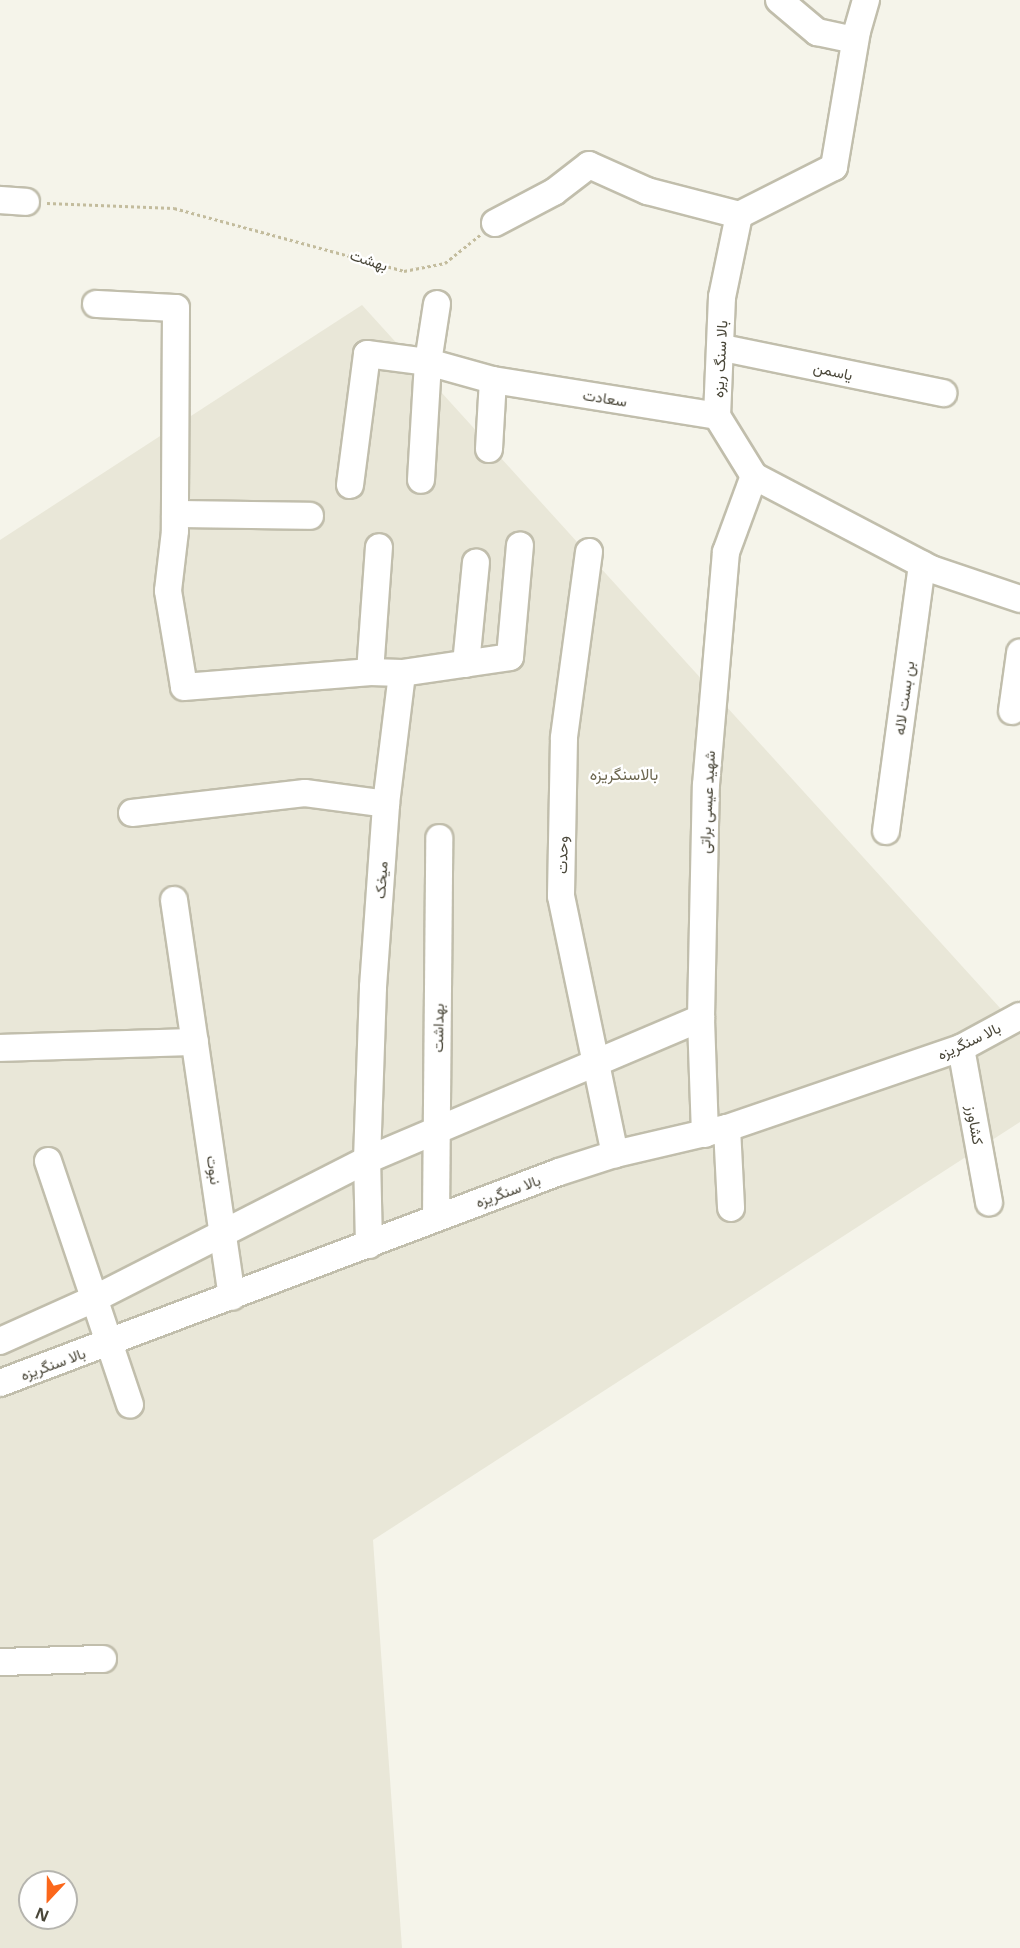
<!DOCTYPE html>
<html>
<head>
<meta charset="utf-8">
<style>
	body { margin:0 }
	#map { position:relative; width:1020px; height:1948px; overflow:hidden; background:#f5f4ea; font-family:"Noto Sans",Vazirmatn,sans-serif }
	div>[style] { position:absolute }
	.residential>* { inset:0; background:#e9e7d8 }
	.path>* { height:3px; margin-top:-1.5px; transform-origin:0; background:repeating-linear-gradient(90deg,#c3bc9d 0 3px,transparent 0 6px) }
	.roads { filter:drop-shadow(2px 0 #c1beac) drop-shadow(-2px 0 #c1beac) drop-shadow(0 2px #c1beac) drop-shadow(0 -2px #c1beac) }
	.minor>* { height:26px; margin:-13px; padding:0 13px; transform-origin:13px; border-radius:13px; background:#fff }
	span { translate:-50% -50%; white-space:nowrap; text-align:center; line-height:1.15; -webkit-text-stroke:4.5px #fff; paint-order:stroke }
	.street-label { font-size:15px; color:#494638 }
	.neighbourhood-label { font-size:16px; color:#6c664f }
	.north { position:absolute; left:18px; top:1870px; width:60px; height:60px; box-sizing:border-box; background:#fff; border:2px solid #b6b5af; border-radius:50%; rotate:202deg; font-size:16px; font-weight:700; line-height:24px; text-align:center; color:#494638 }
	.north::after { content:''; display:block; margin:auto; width:21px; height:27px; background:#fb671b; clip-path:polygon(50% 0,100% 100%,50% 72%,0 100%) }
</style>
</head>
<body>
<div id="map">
	<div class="residential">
		<div style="clip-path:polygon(evenodd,362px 305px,1020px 1030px,1020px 1122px,373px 1540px,402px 1948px,0 1948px,0 540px,362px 305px,30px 1882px,66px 1882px,66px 1918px,30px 1918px,30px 1882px)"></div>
	</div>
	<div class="path">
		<div style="left:47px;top:203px;width:127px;rotate:2.3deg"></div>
		<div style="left:174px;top:208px;width:238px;rotate:15.3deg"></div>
		<div style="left:404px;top:271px;width:42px;rotate:-11deg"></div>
		<div style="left:445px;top:263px;width:45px;rotate:-38.7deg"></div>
	</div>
	<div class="roads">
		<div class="minor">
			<div style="left:779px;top:0;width:50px;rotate:40.1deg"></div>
			<div style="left:817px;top:32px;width:39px;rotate:12deg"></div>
			<div style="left:866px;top:0;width:32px;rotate:106deg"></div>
			<div style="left:857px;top:31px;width:138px;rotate:99.6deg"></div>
			<div style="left:834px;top:167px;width:106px;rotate:153.2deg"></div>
			<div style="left:739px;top:215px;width:84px;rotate:101.7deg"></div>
			<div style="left:722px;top:297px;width:119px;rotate:92.4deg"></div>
			<div style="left:717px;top:416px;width:70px;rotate:58.3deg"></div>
			<div style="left:754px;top:476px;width:200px;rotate:27.7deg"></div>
			<div style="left:931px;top:569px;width:94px;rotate:18.6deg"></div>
			<div style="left:0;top:200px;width:26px;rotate:4deg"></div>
			<div style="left:495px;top:223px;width:67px;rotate:-27.7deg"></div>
			<div style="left:554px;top:192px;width:44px;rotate:-37.6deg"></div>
			<div style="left:589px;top:165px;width:64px;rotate:24.1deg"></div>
			<div style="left:647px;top:191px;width:95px;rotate:14.6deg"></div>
			<div style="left:96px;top:304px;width:80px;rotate:2.9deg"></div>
			<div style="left:176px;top:308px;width:223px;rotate:90.3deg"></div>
			<div style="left:175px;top:531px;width:60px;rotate:96.7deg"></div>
			<div style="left:168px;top:591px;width:97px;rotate:80.5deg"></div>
			<div style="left:184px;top:687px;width:187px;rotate:-4.6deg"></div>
			<div style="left:437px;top:304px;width:59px;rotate:98.8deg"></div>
			<div style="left:428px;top:362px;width:67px;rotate:15.5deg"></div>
			<div style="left:493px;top:380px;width:227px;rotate:9.1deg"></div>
			<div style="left:723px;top:348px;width:225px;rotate:11.6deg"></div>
			<div style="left:489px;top:449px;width:69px;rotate:-86.7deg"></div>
			<div style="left:350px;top:485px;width:132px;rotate:-82.6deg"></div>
			<div style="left:367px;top:354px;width:62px;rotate:7.5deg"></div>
			<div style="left:428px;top:362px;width:118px;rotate:93.4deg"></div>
			<div style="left:175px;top:514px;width:135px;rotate:0.8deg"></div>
			<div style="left:589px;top:552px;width:188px;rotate:97.7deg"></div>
			<div style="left:564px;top:738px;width:158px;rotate:91.1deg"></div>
			<div style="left:561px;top:896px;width:264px;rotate:78.2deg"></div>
			<div style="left:466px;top:664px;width:102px;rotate:-84.4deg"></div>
			<div style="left:402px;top:673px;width:109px;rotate:-8.4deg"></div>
			<div style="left:510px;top:657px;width:112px;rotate:-84.9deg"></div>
			<div style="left:1012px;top:711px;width:59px;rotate:-82.1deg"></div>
			<div style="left:132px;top:813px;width:174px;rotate:-6.6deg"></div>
			<div style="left:305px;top:793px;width:82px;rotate:7.7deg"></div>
			<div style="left:886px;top:831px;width:269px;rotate:-82.3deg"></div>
			<div style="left:174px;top:900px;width:401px;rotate:81.7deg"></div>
			<div style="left:0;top:1048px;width:195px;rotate:-1.8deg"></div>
			<div style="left:961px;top:1048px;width:157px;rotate:79.7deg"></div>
			<div style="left:727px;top:1128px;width:80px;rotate:87.1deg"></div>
			<div style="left:705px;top:1134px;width:116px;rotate:-92deg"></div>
			<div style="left:701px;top:1018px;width:233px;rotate:-88.8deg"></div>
			<div style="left:706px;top:785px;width:234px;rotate:-85.1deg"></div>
			<div style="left:726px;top:552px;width:81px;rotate:-69.8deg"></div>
			<div style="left:48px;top:1161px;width:257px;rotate:71.4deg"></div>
			<div style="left:436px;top:1218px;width:380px;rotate:-89.5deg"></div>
			<div style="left:369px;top:1245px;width:85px;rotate:-91.3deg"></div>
			<div style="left:367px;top:1160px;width:173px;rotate:-88deg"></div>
			<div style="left:373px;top:987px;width:183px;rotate:-85.9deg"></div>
			<div style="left:386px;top:804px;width:132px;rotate:-83deg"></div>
			<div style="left:402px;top:673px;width:32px;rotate:-178deg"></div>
			<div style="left:370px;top:672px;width:125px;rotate:-85.9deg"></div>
			<div style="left:0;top:1341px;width:103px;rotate:-24.1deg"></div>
			<div style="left:94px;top:1299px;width:306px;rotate:-27deg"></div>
			<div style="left:367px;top:1160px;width:363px;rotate:-23deg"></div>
			<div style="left:0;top:1383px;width:597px;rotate:-20.68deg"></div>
			<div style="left:559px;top:1172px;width:59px;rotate:-17.8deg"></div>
			<div style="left:615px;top:1154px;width:115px;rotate:-13.1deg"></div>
			<div style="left:727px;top:1128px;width:247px;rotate:-18.9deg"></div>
			<div style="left:961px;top:1048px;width:67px;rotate:-28.5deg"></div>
			<div style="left:0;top:1662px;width:103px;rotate:-1.7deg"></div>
		</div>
	</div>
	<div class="street-label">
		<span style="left:369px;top:260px;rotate:18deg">بهشت</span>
		<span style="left:720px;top:359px;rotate:-87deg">بالا سنگ ریزه</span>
		<span style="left:833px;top:371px;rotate:12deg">یاسمن</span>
		<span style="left:605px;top:398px;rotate:9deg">سعادت</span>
		<span style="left:904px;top:698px;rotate:-82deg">بن بست لاله</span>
		<span style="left:707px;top:802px;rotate:-87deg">شهید عیسی براتی</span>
		<span style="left:562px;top:855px;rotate:-89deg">وحدت</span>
		<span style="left:381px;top:880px;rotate:-86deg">میخک</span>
		<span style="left:438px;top:1028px;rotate:-89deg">بهداشت</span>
		<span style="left:969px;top:1041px;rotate:-25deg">بالا سنگریزه</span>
		<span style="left:975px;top:1125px;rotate:80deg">کشاورز</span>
		<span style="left:214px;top:1170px;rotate:82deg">نبوت</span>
		<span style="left:508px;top:1191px;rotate:-20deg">بالا سنگریزه</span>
		<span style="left:53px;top:1364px;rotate:-20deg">بالا سنگریزه</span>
	</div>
	<div class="neighbourhood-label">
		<span style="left:624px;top:774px">بالاسنگریزه</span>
	</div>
	<div class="north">N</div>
</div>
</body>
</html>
